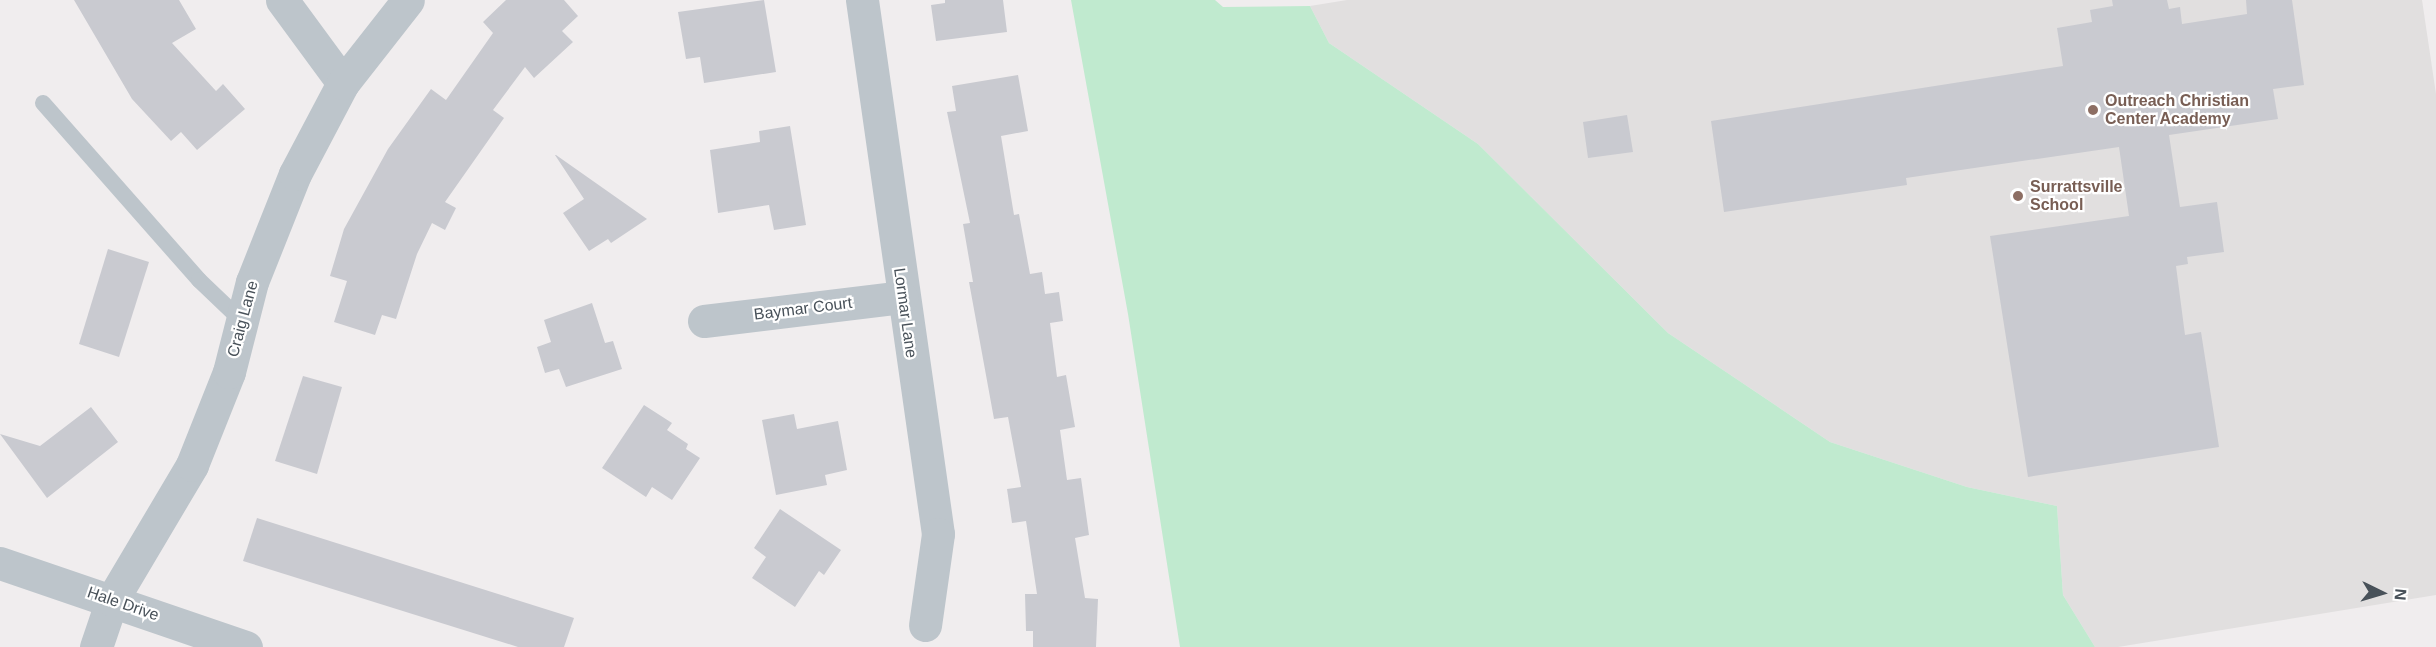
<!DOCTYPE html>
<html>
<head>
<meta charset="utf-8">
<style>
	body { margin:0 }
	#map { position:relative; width:2436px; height:647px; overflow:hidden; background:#f0edee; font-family:Helvetica,sans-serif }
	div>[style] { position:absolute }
	.education>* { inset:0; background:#e1dfdf }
	.green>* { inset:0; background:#c0eacf }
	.building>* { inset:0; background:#c9cad0 }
	.service>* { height:16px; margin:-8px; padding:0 8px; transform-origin:8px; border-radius:8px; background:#bdc5cb }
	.minor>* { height:33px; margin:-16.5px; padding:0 16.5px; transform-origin:16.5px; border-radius:16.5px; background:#bdc5cb }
	.dots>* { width:16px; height:16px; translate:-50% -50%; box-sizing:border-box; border:3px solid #fff; border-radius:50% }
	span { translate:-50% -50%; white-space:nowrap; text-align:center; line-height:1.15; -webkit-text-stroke:4.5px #fff; paint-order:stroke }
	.education-label { font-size:16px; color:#785e54; font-weight:700 }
	.left { translate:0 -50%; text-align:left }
	.street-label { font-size:16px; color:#485159 }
	.north { position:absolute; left:2352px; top:563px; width:60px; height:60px; -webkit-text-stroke:4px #fff; paint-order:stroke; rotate:95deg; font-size:16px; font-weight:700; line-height:24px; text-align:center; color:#485159 }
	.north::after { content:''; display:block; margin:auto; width:21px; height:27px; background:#485159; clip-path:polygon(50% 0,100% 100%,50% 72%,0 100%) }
</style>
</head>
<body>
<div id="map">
	<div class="education">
		<div style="clip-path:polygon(1347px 0,2422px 0,2436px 94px,2436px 595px,2118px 647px,2095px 647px,2063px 595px,2057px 506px,1967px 487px,1830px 442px,1668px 333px,1478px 144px,1329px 43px,1310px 6px)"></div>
	</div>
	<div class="green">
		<div style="clip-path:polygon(1071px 0,1215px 0,1223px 7px,1310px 6px,1329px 43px,1478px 144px,1668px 333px,1830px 442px,1967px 487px,2057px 506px,2063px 595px,2095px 647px,1180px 647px,1128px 314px)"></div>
	</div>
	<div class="building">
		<div style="clip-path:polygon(74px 0,179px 0,196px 29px,172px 43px,216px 91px,223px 84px,245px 109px,197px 150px,181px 132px,171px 141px,132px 99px)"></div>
		<div style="clip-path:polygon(506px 0,564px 0,578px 16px,562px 31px,573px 42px,534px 78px,525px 67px,493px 110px,504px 118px,445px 202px,456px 208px,445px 230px,432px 223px,417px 254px,396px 319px,382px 315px,375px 335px,334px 322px,347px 281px,330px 276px,344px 229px,388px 149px,431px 89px,446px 100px,493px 33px,483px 22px)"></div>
		<div style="clip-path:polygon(764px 0,776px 72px,704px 83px,700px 57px,686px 59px,678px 12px)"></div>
		<div style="clip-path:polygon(945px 0,1003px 0,1007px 32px,936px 41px,931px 5px,945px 3px)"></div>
		<div style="clip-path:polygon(2112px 0,2167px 0,2169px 9px,2180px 7px,2182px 24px,2247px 14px,2246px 0,2292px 0,2304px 85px,2273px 89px,2278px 119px,2169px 135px,2180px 207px,2217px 202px,2224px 252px,2187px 257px,2188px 264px,2176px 266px,2185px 335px,2201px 332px,2219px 447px,2028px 477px,1990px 236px,2129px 216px,2119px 147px,1906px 178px,1907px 185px,1724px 212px,1711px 121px,2063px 66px,2057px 28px,2092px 22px,2090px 10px,2113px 6px)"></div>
		<div style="clip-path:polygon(1018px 75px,1028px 131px,1001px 136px,1014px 215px,1019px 214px,1030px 274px,1042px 272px,1045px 294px,1059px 292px,1063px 321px,1050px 323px,1057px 377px,1066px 375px,1075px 427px,1060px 430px,1067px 480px,1081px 478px,1089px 535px,1075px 538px,1085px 598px,1098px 599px,1096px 647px,1033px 647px,1033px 631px,1026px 631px,1025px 594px,1037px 594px,1026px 521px,1012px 523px,1007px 489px,1021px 487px,1008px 417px,994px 419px,969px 282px,973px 282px,963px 224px,970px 223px,947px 112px,956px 111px,952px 86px)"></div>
		<div style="clip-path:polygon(1627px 115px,1633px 152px,1588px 158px,1583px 122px)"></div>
		<div style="clip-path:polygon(790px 126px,806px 225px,774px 230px,769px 205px,718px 213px,710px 150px,760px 142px,759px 131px)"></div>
		<div style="clip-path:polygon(555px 155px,556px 155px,647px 219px,611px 243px,608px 239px,589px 251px,563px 213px,584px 199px)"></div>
		<div style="clip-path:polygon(108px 249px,149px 262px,119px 357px,79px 344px)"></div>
		<div style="clip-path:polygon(592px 303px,605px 343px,613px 341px,622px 369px,566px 387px,559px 369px,545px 373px,537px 347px,551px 342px,544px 320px)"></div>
		<div style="clip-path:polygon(303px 376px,342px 387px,317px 474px,275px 461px)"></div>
		<div style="clip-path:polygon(644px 405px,672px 423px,667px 430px,688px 444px,686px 449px,700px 458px,672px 500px,652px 487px,646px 497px,602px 468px)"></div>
		<div style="clip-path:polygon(91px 407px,118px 442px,47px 498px,0 434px,40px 446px)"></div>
		<div style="clip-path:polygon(794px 414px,797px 429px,838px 421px,847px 470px,825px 475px,827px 485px,776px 495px,762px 420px)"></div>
		<div style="clip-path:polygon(780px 509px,841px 550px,824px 575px,819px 571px,795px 607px,752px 578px,766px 557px,754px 548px)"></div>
		<div style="clip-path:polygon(257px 518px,574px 618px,564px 647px,518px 647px,243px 561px)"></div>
	</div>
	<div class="service">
		<div style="left:43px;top:103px;width:236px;rotate:48.6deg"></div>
		<div style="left:199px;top:280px;width:59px;rotate:43.6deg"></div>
	</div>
	<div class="minor">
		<div style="left:282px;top:0;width:103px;rotate:53.7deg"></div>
		<div style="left:862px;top:0;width:539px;rotate:81.9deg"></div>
		<div style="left:938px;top:534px;width:92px;rotate:98.1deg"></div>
		<div style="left:704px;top:321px;width:199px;rotate:-6.9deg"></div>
		<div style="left:0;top:563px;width:260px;rotate:18.9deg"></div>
		<div style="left:96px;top:647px;width:50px;rotate:-71.2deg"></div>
		<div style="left:112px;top:600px;width:157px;rotate:-59.3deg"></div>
		<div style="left:192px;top:465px;width:100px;rotate:-68.3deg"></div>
		<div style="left:229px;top:372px;width:93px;rotate:-75.7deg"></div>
		<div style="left:252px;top:282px;width:116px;rotate:-68.3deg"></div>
		<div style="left:295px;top:174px;width:103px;rotate:-62.2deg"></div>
		<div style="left:343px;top:83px;width:105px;rotate:-51.9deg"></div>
	</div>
	<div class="dots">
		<div style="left:2093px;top:110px;background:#8d6e63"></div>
		<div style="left:2018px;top:196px;background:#8d6e63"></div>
	</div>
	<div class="education-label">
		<span class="left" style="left:2105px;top:110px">Outreach Christian<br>Center Academy</span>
		<span class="left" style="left:2030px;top:196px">Surrattsville<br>School</span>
	</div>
	<div class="street-label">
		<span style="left:803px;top:309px;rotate:-7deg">Baymar Court</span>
		<span style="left:905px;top:313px;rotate:82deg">Lormar Lane</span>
		<span style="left:243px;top:319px;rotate:-75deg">Craig Lane</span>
		<span style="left:123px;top:604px;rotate:19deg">Hale Drive</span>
	</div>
	<div class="north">N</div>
</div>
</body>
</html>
